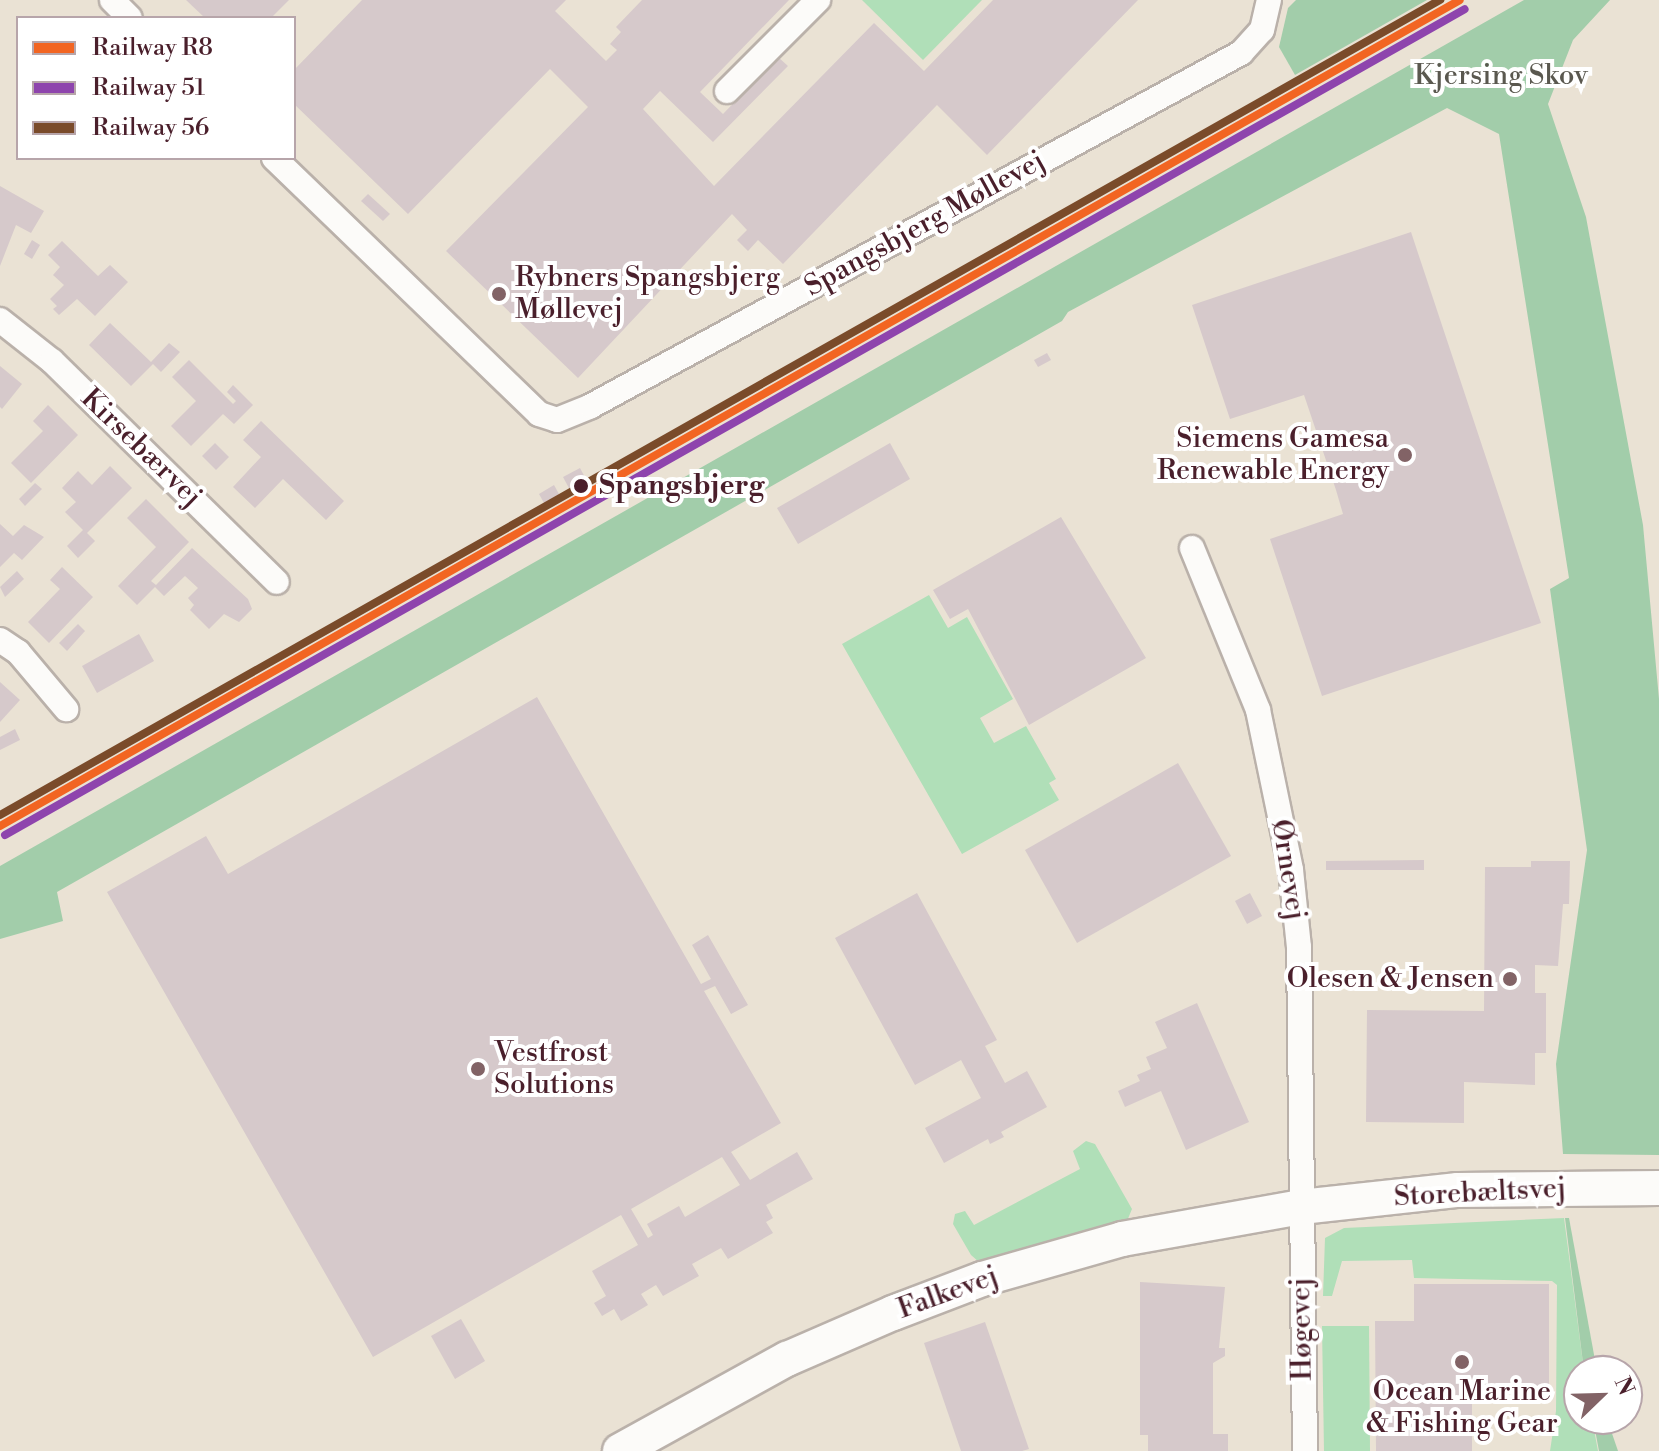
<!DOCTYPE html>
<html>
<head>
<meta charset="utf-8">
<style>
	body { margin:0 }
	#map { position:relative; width:1659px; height:1451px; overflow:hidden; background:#eae2d4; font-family:"Libre Bodoni",serif }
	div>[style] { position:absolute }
	.green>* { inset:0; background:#b0dfb8 }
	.forest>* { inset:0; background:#a2cdaa }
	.building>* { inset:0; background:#d6c9cb }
	.roads { filter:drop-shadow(2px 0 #bab1aa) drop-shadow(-2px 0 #bab1aa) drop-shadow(0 2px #bab1aa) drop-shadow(0 -2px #bab1aa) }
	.street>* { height:24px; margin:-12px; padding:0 12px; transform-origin:12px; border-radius:12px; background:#fcfbf9 }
	.secondary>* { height:34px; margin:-17px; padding:0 17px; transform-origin:17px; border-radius:17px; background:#fcfbf9 }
	.rail-1>* { height:8px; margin:-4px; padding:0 4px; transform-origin:4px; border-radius:4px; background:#f26522 }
	.rail-2>* { height:8px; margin:-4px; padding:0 4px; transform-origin:4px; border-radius:4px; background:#8e44ad }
	.rail-3>* { height:8px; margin:-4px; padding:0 4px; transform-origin:4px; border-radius:4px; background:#7a4b2a }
	.dots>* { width:22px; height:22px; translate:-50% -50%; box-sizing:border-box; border:4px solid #fff; border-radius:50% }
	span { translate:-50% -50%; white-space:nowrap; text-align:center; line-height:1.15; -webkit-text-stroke:8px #fff; paint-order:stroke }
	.park-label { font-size:28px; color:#5a584f }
	.street-label { font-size:28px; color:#4a1f2b }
	.poi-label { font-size:28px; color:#4a1f2b }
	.left { translate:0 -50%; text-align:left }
	.right { translate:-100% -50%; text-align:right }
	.stop-label { font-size:28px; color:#4a1f2b; font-weight:700 }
	.legend { position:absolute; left:16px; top:16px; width:280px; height:144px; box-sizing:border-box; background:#fff; border:2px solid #b7a5aa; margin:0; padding:10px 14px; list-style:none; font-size:24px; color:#4a1f2b }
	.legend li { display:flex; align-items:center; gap:16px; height:40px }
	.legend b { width:40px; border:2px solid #b7a5aa }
	.north { position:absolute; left:1563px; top:1355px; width:80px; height:80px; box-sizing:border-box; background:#fff; border:2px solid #b7a5aa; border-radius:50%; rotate:67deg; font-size:22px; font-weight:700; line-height:32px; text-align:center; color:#4a1f2b }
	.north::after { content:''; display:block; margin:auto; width:28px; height:36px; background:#826366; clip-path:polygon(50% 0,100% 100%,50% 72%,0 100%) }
</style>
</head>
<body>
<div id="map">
	<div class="green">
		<div style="clip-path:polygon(862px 0,982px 0,923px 60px)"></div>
		<div style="clip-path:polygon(929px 595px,948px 628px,967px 617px,1013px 699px,980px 718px,994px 743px,1026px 726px,1056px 779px,1049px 783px,1059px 800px,962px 854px,842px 644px)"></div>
		<div style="clip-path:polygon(1086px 1141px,1095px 1144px,1132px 1209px,1127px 1221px,979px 1262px,971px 1255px,953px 1224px,955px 1214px,965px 1211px,974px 1225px,1080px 1169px,1073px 1151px)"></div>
		<div style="clip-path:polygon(1564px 1218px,1584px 1371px,1579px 1371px,1579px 1419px,1592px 1419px,1598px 1451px,1550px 1451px,1556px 1411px,1557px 1285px,1552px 1281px,1414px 1278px,1412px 1260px,1342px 1261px,1332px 1296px,1323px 1296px,1325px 1238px,1344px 1228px)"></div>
		<div style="clip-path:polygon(1322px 1326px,1369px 1326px,1370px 1451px,1324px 1451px)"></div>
	</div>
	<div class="forest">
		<div style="clip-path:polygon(1296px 0,1427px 0,1295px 75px,1279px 47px,1288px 8px)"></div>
		<div style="clip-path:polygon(1524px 0,1610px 0,1573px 40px,1548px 104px,1586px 217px,1643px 525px,1659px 699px,1659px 1155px,1563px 1154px,1556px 1064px,1587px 850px,1550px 589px,1569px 578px,1499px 134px,1447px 108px,1068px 312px,1062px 321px,57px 892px,63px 921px,0 939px,0 866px)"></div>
		<div style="clip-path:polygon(1565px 1218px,1569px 1218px,1597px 1371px,1584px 1371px)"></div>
		<div style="clip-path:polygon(1593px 1419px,1607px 1419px,1618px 1451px,1599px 1451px)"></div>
	</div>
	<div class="building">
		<div style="clip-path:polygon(186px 0,289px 0,271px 18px,205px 18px)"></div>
		<div style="clip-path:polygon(362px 0,566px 0,555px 11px,606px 61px,617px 50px,610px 44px,621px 32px,616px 27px,642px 0,789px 0,700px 92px,723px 114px,778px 57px,788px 66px,713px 142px,660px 91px,643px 109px,714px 186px,874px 23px,924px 71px,993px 0,1138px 0,987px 155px,937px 105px,783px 264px,758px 240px,748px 251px,737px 240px,747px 230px,732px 214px,578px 378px,446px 251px,588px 107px,550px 69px,408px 214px,294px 104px,294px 70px)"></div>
		<div style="clip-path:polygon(0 186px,44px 211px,31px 233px,16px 225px,0 266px)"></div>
		<div style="clip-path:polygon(368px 194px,390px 214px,383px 221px,361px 201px)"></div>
		<div style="clip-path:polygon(1411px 232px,1541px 623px,1322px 696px,1270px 539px,1343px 514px,1336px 490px,1304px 395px,1230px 419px,1192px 305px)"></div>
		<div style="clip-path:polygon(32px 240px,40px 245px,32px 259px,24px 254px)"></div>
		<div style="clip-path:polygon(62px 241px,98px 276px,110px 265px,128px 282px,95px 316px,77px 299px,59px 315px,53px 309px,57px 306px,50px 299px,64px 285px,53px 275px,60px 267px,48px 255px)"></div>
		<div style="clip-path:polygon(110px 323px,151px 362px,169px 343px,180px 352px,161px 372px,153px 364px,131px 386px,89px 345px)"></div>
		<div style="clip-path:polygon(1047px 353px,1051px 360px,1038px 367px,1034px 360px)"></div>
		<div style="clip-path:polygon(189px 360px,233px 404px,236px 401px,227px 392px,233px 385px,253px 405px,234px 424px,223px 414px,191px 446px,171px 426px,196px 401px,172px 377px)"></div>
		<div style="clip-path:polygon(0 366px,22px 384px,2px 409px,0 407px)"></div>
		<div style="clip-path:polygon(48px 405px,78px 435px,31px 483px,11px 463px,43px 431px,33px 421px)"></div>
		<div style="clip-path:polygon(261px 421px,344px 501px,326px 520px,283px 479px,255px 508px,233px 487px,261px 457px,243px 440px)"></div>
		<div style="clip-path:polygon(215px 443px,229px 457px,216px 470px,202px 456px)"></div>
		<div style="clip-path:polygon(890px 443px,910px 479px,798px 544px,777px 508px)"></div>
		<div style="clip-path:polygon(110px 466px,132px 488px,87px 533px,95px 541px,78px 558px,67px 546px,83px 530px,65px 512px,76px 502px,62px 488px,78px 471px,92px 485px)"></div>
		<div style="clip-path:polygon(580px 468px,587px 481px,570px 490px,563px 477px)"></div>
		<div style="clip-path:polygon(35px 483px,42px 489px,25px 506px,19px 499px)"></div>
		<div style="clip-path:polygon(554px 485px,559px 494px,544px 503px,539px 494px)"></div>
		<div style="clip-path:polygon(146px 499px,189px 542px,151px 581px,156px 585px,192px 548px,248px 599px,252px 609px,239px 622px,224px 614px,209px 629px,190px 610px,194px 605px,188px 598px,198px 588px,185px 576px,164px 596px,155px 587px,137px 605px,118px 586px,156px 547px,127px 518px)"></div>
		<div style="clip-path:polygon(1061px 517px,1146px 658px,1029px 725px,968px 609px,950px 619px,933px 590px)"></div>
		<div style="clip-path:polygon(0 524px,13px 536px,24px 525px,44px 537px,22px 560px,14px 553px,0 567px)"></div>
		<div style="clip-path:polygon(62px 567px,93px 597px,49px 643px,28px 622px,60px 589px,50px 580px)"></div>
		<div style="clip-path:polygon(17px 571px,24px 579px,5px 597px,0 587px)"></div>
		<div style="clip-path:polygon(78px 624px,85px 631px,67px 651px,59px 643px)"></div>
		<div style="clip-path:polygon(139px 634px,154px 661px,97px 693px,82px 666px)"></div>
		<div style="clip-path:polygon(0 682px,20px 700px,0 722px)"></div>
		<div style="clip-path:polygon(evenodd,537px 697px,701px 984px,711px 979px,692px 945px,708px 935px,748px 1005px,731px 1014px,715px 986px,704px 991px,781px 1123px,731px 1152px,750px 1180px,797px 1152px,813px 1179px,766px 1205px,773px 1218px,766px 1222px,773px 1233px,728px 1259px,721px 1248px,692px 1264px,699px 1276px,663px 1296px,656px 1285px,641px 1294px,648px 1305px,621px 1321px,614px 1309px,602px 1316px,594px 1303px,606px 1296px,592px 1271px,638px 1245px,621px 1215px,373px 1357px,107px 892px,206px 836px,228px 874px,537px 697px,722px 1157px,740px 1185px,685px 1217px,679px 1206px,647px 1224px,653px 1235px,648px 1238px,631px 1209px,722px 1157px)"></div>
		<div style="clip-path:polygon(15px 729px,20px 740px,0 750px,0 737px)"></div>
		<div style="clip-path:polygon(1178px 763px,1231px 856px,1077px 943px,1025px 850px)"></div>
		<div style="clip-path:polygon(1424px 860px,1424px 870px,1326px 870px,1326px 861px)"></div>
		<div style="clip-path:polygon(1531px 861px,1570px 861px,1569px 904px,1563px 904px,1558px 966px,1535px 965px,1535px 993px,1546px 993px,1546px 1053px,1535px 1053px,1535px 1085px,1464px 1082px,1464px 1123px,1366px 1122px,1367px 1010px,1484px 1011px,1485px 867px,1531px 867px)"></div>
		<div style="clip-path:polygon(917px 893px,997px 1040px,985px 1046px,1005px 1083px,1027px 1071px,1047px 1107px,1001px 1132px,1004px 1137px,990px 1144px,988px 1139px,944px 1163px,925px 1128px,981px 1098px,961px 1060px,915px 1085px,835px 938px)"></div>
		<div style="clip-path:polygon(1250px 893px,1262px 916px,1247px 924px,1235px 901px)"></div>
		<div style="clip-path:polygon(1197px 1003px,1249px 1122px,1186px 1150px,1161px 1091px,1125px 1107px,1118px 1091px,1140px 1081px,1137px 1075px,1151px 1069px,1146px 1057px,1167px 1048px,1155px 1022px)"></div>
		<div style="clip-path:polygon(1140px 1282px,1225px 1287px,1219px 1348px,1225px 1348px,1225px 1356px,1213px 1363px,1213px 1434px,1228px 1434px,1228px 1451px,1148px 1451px,1148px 1435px,1140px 1435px)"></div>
		<div style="clip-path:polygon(1414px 1284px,1549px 1284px,1549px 1388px,1472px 1388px,1472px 1451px,1376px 1451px,1375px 1321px,1414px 1321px)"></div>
		<div style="clip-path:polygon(461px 1319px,485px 1361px,455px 1379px,431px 1336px)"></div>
		<div style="clip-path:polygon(985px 1322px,1029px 1449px,1022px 1451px,961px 1451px,924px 1343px)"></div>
	</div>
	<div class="roads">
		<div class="street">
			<div style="left:112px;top:0;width:25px;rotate:45deg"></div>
			<div style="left:727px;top:91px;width:129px;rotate:-45deg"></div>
			<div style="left:274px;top:158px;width:368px;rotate:44deg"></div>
			<div style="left:539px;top:414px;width:19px;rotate:18deg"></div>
			<div style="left:557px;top:420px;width:37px;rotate:-22deg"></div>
			<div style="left:591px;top:406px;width:740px;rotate:-28.51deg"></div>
			<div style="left:1241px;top:53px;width:31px;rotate:-48deg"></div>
			<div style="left:1262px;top:30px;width:31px;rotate:-77deg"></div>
			<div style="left:0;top:320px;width:66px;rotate:38.3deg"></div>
			<div style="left:52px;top:361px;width:315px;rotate:44.5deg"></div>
			<div style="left:1192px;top:548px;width:175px;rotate:67.8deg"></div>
			<div style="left:1258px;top:710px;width:163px;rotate:78.3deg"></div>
			<div style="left:1291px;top:870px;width:77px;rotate:84.1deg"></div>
			<div style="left:1299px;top:947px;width:504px;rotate:89.32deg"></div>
			<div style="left:0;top:640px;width:22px;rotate:34deg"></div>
			<div style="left:18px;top:652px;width:75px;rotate:49.9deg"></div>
		</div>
		<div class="secondary">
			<div style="left:620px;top:1451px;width:191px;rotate:-28.9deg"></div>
			<div style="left:787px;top:1359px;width:116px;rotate:-23.5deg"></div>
			<div style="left:893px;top:1313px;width:95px;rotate:-20.9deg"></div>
			<div style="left:982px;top:1279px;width:146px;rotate:-15.9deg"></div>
			<div style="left:1122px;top:1239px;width:182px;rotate:-10.1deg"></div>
			<div style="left:1301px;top:1207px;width:158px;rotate:-6.2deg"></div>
			<div style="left:1458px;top:1190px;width:201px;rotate:-0.6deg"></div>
		</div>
	</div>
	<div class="rail-1">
		<div style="left:0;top:826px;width:1677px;rotate:-29.5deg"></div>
	</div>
	<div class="rail-2">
		<div style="left:5px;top:835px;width:1677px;rotate:-29.5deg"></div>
	</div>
	<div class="rail-3">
		<div style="left:0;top:815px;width:1655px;rotate:-29.51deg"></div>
	</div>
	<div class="dots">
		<div style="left:499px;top:294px;background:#826366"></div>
		<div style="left:1405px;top:455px;background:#826366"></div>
		<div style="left:581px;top:486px;background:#4a1f2b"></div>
		<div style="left:1510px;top:979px;background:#826366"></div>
		<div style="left:478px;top:1069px;background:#826366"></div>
		<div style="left:1462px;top:1362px;background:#826366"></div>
	</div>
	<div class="park-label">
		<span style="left:1501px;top:76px">Kjersing Skov</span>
	</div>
	<div class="street-label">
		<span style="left:925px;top:224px;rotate:-29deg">Spangsbjerg Møllevej</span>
		<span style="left:141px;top:448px;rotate:44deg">Kirsebærvej</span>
		<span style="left:1288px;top:870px;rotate:81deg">Ørnevej</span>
		<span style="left:1480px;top:1193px;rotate:-3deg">Storebæltsvej</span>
		<span style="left:948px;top:1293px;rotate:-20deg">Falkevej</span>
		<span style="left:1302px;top:1329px;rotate:-91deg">Høgevej</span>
	</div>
	<div class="poi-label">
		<span class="left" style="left:515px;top:294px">Rybners Spangsbjerg<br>Møllevej</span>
		<span class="right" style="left:1389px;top:455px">Siemens Gamesa<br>Renewable Energy</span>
		<span class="right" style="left:1494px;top:979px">Olesen &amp; Jensen</span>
		<span class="left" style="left:494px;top:1069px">Vestfrost<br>Solutions</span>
		<span style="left:1462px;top:1408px">Ocean Marine<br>&amp; Fishing Gear</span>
	</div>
	<div class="stop-label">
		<span class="left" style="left:599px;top:486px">Spangsbjerg</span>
	</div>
	<ul class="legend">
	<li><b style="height:10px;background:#f26522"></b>Railway R8</li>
	<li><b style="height:10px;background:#8e44ad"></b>Railway 51</li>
	<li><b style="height:10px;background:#7a4b2a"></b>Railway 56</li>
	</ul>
	<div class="north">N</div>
</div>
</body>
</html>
